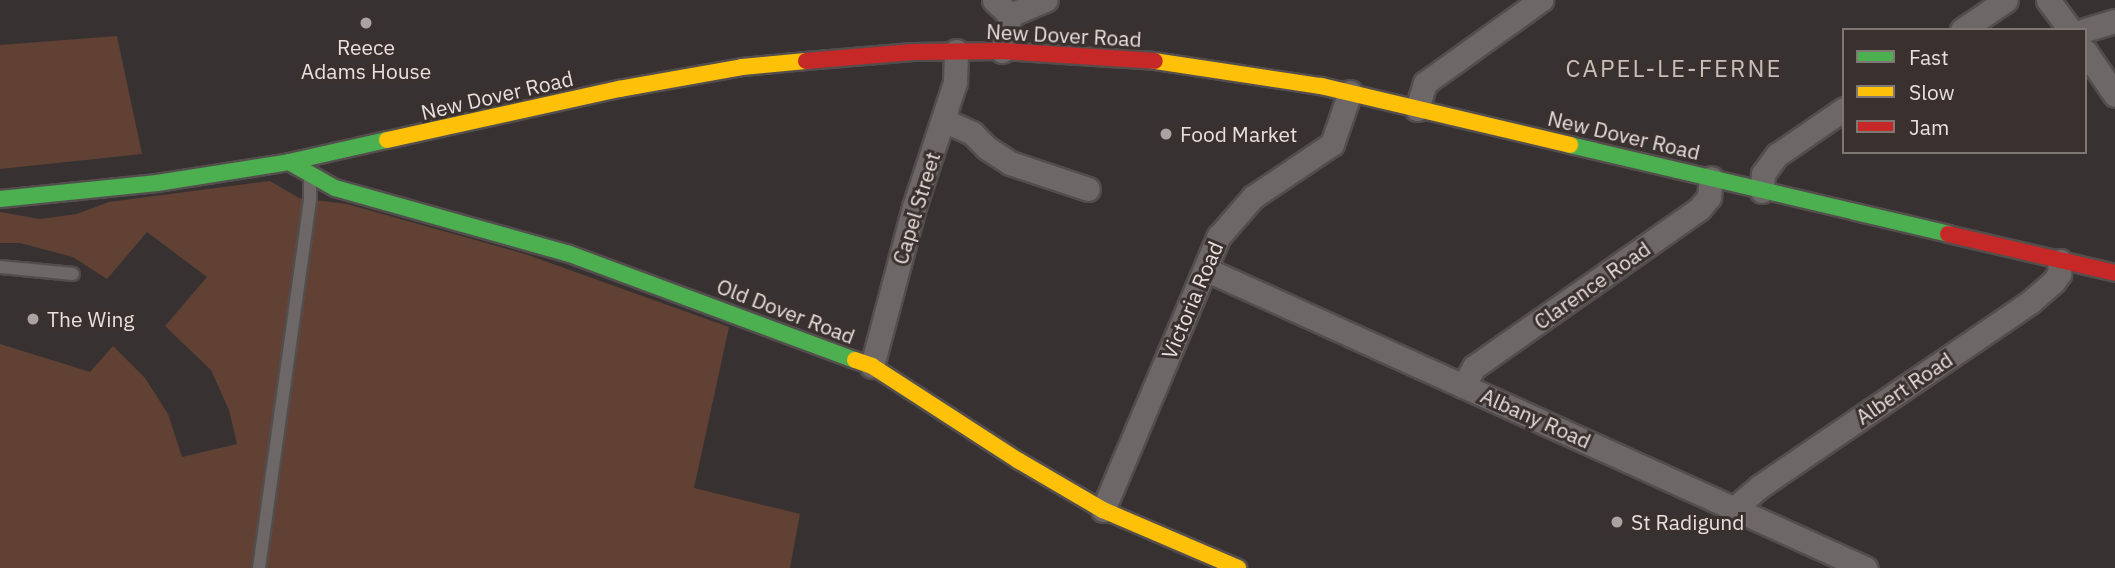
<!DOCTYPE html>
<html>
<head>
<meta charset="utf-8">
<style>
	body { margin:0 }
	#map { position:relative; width:2115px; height:568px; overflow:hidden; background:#373231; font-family:"IBM Plex Sans",sans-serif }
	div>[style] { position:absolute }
	.green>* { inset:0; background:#614134 }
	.roads { filter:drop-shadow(2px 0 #534e4d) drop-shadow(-2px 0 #534e4d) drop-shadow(0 2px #534e4d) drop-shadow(0 -2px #534e4d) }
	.lane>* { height:12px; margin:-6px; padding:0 6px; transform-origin:6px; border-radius:6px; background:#6d6867 }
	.street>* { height:23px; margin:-11.5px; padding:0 11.5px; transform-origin:11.5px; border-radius:11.5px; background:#6d6867 }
	.fast>* { height:16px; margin:-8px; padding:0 8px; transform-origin:8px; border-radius:8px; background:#4caf50 }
	.slow>* { height:16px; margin:-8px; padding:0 8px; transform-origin:8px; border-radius:8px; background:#ffc107 }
	.jam>* { height:16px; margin:-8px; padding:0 8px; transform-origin:8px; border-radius:8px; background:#c62828 }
	.dots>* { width:19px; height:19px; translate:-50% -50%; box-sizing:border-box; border:4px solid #3a312e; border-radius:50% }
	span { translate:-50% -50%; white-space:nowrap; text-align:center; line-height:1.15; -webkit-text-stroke:6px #3a312e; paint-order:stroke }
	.street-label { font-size:21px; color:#e6e0de }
	.poi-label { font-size:21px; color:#e6e0de }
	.left { translate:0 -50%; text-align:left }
	.quarter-label { font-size:24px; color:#cabeba; letter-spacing:2px }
	.legend { position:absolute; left:1842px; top:28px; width:245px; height:126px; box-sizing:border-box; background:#3a312e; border:2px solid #7f7774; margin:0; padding:9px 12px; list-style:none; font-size:21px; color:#e6e0de }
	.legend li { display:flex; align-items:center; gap:14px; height:35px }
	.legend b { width:35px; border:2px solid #7f7774 }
</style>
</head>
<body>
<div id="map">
	<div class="green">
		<div style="clip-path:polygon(117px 36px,142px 154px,0 169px,0 45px)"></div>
		<div style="clip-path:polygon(270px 181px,299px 198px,347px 204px,525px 254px,729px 327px,694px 488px,800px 514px,790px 568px,0 568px,0 344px,90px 372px,113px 346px,145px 378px,168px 414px,182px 457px,237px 444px,229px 410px,211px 370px,165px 326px,207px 277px,147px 232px,107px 279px,73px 257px,20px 243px,0 243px,0 212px,40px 219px,77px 214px,109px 202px)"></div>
	</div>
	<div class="roads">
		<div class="lane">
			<div style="left:0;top:267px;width:73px;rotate:5.5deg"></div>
			<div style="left:259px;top:568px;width:372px;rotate:-82.1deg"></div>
			<div style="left:310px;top:200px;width:23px;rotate:-90deg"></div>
		</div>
		<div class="street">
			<div style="left:994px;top:0;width:22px;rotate:43deg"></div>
			<div style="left:2048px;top:0;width:38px;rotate:53deg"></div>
			<div style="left:1962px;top:30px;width:53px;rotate:-34.3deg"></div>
			<div style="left:2085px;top:30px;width:31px;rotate:-17deg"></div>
			<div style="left:1002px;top:51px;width:37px;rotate:-77deg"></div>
			<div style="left:1010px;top:15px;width:39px;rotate:-23deg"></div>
			<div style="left:2085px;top:51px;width:53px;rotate:55.7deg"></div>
			<div style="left:1417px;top:109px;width:27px;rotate:-73deg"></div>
			<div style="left:1425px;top:83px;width:143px;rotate:-35.6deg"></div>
			<div style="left:943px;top:120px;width:32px;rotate:24deg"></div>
			<div style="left:972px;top:133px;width:21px;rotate:45deg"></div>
			<div style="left:987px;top:148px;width:27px;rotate:33deg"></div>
			<div style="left:1010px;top:163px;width:82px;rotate:18.4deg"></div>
			<div style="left:1762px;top:191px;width:17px;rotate:-87deg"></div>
			<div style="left:1763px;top:174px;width:24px;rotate:-54deg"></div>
			<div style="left:1777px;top:155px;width:81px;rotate:-34.5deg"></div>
			<div style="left:1205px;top:269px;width:725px;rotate:24.37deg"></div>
			<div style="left:872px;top:366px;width:164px;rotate:-75.2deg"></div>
			<div style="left:914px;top:207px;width:132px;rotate:-71.8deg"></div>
			<div style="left:955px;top:82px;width:31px;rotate:-88deg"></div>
			<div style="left:1463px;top:386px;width:22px;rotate:-60deg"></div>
			<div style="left:1474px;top:367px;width:275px;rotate:-35.1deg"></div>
			<div style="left:1699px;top:209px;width:16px;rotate:-50deg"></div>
			<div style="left:1709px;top:197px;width:19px;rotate:-84deg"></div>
			<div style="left:1736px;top:507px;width:30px;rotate:-41deg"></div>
			<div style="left:1759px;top:487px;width:327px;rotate:-34.3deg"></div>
			<div style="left:2029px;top:303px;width:33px;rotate:-41deg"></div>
			<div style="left:2054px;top:281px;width:9px;rotate:-54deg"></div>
			<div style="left:2059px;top:274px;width:13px;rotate:-86deg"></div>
			<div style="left:1103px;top:510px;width:298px;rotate:-67.1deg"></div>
			<div style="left:1219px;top:236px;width:52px;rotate:-48.9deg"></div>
			<div style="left:1253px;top:197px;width:95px;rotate:-33.9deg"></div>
			<div style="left:1332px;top:144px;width:55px;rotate:-70.9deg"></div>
		</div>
		<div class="fast">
			<div style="left:1570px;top:145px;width:388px;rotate:13.2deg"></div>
			<div style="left:289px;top:162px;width:53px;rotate:29.5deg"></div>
			<div style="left:335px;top:188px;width:241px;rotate:15.7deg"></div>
			<div style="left:567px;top:253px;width:307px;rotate:20.4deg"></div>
			<div style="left:0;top:199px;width:158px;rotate:-5.8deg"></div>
			<div style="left:157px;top:183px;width:134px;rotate:-9deg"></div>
			<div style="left:289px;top:162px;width:100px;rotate:-12.7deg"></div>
		</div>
		<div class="slow">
			<div style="left:1155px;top:61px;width:168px;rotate:8.6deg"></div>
			<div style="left:1321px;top:86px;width:256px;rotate:13.3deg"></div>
			<div style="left:387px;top:140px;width:238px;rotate:-12.4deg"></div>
			<div style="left:619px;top:89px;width:125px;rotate:-10.1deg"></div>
			<div style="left:742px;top:67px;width:64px;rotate:-5.4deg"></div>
			<div style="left:855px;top:360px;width:18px;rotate:19deg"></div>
			<div style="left:872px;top:366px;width:175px;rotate:32.9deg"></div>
			<div style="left:1019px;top:461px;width:97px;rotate:30.3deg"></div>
			<div style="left:1103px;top:510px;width:147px;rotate:23.2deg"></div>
		</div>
		<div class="jam">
			<div style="left:806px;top:61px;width:107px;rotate:-4.8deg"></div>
			<div style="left:913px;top:52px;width:89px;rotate:-0.6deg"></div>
			<div style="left:1002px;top:51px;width:153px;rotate:3.7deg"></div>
			<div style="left:1948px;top:234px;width:171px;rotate:13.1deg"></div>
		</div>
	</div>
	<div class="dots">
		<div style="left:366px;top:23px;background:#a9a3a1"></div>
		<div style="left:1166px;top:134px;background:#a9a3a1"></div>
		<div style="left:33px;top:319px;background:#a9a3a1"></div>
		<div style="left:1617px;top:522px;background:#a9a3a1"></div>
	</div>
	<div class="street-label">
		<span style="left:1064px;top:35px;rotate:3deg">New Dover Road</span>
		<span style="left:497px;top:95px;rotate:-13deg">New Dover Road</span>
		<span style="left:1624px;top:135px;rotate:13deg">New Dover Road</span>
		<span style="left:916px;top:208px;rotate:-73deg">Capel Street</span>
		<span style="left:1592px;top:285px;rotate:-35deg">Clarence Road</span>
		<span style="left:1192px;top:300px;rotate:-67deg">Victoria Road</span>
		<span style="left:786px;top:311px;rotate:21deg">Old Dover Road</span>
		<span style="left:1904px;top:388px;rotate:-34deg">Albert Road</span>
		<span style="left:1536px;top:418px;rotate:24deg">Albany Road</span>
	</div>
	<div class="poi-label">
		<span style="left:366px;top:59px">Reece<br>Adams House</span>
		<span class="left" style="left:1180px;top:134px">Food Market</span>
		<span class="left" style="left:47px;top:319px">The Wing</span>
		<span class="left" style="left:1631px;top:522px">St Radigund</span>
	</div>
	<div class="quarter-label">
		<span style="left:1674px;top:69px">CAPEL-LE-FERNE</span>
	</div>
	<ul class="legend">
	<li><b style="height:9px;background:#4caf50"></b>Fast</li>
	<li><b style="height:9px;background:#ffc107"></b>Slow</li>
	<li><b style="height:9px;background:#c62828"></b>Jam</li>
	</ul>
</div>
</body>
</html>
